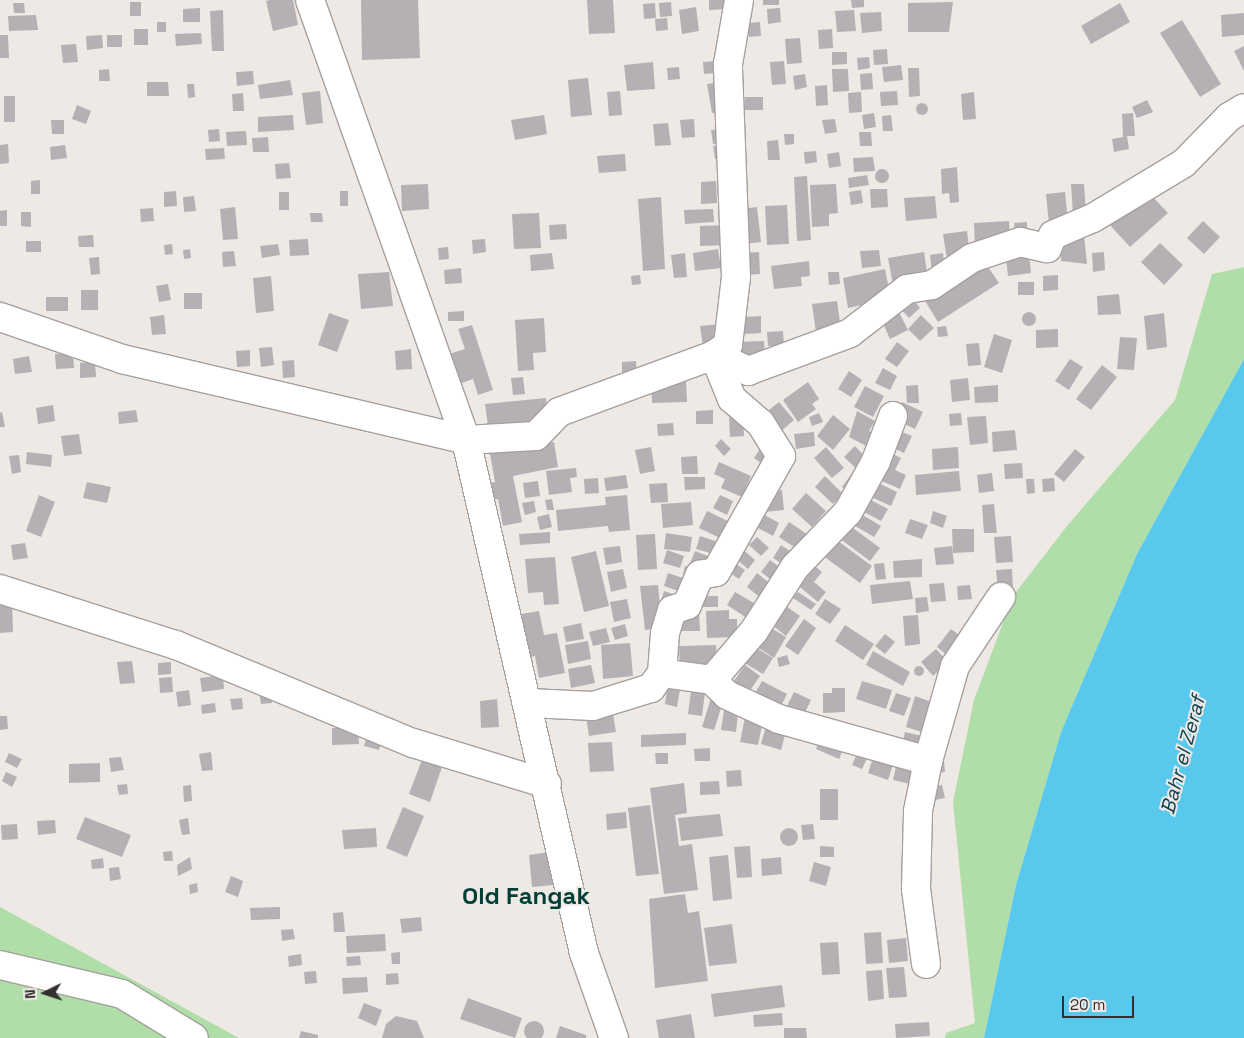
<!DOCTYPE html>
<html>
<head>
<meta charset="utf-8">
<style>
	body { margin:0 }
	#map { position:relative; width:1244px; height:1038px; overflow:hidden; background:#efe9e6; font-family:"Space Grotesk",sans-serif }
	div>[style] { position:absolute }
	.green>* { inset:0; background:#afdea8 }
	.water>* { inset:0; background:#59c8ed }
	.building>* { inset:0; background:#b5b0b4 }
	.round { border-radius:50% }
	.roads { filter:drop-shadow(1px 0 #a6a09d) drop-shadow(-1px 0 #a6a09d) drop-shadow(0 1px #a6a09d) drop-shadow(0 -1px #a6a09d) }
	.minor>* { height:28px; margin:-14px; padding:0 14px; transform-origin:14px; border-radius:14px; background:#fff }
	span { translate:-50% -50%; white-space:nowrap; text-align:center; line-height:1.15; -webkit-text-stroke:4px #efe9e6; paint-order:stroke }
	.water-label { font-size:20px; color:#104251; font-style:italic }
	.district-label { font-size:24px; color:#003f36; font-weight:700 }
	.north { position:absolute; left:20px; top:968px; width:50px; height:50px; -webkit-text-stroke:4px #efe9e6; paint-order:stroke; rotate:266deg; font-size:14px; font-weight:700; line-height:20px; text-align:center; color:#322f2e }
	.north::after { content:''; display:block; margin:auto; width:18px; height:22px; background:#322f2e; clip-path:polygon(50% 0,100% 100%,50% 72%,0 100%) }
	.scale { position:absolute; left:1062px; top:996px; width:72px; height:22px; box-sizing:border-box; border:2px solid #322f2e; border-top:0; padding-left:6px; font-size:15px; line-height:18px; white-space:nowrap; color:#322f2e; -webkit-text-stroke:4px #efe9e6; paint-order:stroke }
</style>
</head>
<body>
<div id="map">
	<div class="green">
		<div style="clip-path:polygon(1244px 267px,1244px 359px,1137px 554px,1061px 732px,1016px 885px,984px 1038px,945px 1038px,946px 1033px,975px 1023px,953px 802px,974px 700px,1013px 596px,1067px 526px,1175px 400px,1212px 274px)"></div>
		<div style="clip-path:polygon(0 907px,239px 1038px,0 1038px)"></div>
	</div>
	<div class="water">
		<div style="clip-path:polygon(1244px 359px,1244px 1038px,984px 1038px,1016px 885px,1061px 732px,1137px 554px)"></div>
	</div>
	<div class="building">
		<div style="clip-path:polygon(270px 0,293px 0,298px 25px,273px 31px,266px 1px)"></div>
		<div style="clip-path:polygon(361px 0,418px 0,420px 58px,362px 60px)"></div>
		<div style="clip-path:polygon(587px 0,613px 0,615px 33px,589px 34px)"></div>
		<div style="clip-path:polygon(709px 0,725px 0,726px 9px,709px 10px)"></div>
		<div style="clip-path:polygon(763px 0,779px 0,779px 5px,763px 5px)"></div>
		<div style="clip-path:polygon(851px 0,864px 0,864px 7px,852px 8px)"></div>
		<div style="clip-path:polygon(130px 2px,141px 2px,141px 16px,130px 16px)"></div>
		<div style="clip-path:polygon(671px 2px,672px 16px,660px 17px,659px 3px)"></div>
		<div style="clip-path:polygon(953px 2px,949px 32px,908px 32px,908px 3px)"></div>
		<div style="clip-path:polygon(13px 3px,24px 3px,25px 13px,14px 13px)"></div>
		<div style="clip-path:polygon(655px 3px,656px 18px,644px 19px,643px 4px)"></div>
		<div style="clip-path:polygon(1120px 3px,1130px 22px,1091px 44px,1081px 26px)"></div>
		<div style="clip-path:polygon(696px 7px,699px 31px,682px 34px,679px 10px)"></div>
		<div style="clip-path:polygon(200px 8px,200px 22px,183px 22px,183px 9px)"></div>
		<div style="clip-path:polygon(780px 8px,781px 22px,768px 24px,767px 9px)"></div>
		<div style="clip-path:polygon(223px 10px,224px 51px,212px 51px,210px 11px)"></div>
		<div style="clip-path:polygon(854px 10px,856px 31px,837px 32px,835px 11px)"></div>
		<div style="clip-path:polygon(881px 12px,882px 31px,862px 33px,860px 13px)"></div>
		<div style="clip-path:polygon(1244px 13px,1244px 35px,1222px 37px,1221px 15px)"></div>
		<div style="clip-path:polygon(36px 15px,38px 30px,9px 31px,8px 16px)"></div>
		<div style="clip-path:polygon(667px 18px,668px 30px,656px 31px,655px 19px)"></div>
		<div style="clip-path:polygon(1182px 20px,1221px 84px,1200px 97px,1160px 33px)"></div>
		<div style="clip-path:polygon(157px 22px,166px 22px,166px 32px,157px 32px)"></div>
		<div style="clip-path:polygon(760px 22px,761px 36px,749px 37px,749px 23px)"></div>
		<div style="clip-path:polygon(134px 29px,148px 29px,148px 45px,134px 45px)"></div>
		<div style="clip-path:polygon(832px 29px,833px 48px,819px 49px,818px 30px)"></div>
		<div style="clip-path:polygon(201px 33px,202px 44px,176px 46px,175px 34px)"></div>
		<div style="clip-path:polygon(0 35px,8px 35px,9px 58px,0 58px)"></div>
		<div style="clip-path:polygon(102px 35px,103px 48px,87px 50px,86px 36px)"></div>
		<div style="clip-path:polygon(107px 35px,122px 35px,122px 47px,107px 47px)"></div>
		<div style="clip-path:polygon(800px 38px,802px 63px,787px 64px,785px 39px)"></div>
		<div style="clip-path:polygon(76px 44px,78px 62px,63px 63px,61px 45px)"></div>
		<div style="clip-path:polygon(1244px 46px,1244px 71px,1234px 51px)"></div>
		<div style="clip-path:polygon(887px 49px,888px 64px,874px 65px,873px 50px)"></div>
		<div style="clip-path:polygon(832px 52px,847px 52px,847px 64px,832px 65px)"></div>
		<div style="clip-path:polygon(869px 57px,870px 68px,858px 70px,857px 58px)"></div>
		<div style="clip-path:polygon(715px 61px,716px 73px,704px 74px,703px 62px)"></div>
		<div style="clip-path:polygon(784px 61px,786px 84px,772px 85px,770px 62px)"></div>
		<div style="clip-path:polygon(653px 62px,655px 89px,627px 91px,624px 65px)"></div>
		<div style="clip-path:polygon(901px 65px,903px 80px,884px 82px,882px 67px)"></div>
		<div style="clip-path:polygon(679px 67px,680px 79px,668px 80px,667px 68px)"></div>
		<div style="clip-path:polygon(908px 68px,919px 68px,920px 96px,909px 97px)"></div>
		<div style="clip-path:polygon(109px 69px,110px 81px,99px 81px,99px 70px)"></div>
		<div style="clip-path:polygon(832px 69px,848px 69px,849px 91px,833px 92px)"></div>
		<div style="clip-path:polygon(253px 71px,254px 84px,237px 86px,236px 72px)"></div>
		<div style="clip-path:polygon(872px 73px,873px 89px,861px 90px,860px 74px)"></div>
		<div style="clip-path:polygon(805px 74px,807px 87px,795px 90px,793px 76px)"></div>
		<div style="clip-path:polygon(588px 78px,592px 115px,571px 117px,568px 80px)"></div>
		<div style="clip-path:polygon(290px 80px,293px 95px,260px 99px,258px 85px)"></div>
		<div style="clip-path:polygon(147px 82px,168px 82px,169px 96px,147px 96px)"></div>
		<div style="clip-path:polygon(722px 82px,727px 111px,712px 113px,707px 84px)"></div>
		<div style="clip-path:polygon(187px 84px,194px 84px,195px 97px,188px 98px)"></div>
		<div style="clip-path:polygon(827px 85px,828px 105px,816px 106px,815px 86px)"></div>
		<div style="clip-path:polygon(320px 91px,323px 123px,306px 125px,302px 93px)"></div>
		<div style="clip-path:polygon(620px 91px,622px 115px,609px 116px,607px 92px)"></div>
		<div style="clip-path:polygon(897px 91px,898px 105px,881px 106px,880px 92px)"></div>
		<div style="clip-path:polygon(861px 92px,862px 112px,849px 113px,848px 93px)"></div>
		<div style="clip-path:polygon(974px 92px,976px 119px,963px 120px,961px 94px)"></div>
		<div style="clip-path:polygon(243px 93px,244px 111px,233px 111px,232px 94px)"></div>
		<div style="clip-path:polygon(4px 96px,15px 96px,15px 122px,4px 122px)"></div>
		<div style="clip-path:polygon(745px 97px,763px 97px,763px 110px,745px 110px)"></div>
		<div style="clip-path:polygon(1147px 100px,1153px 112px,1137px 118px,1132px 107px)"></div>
		<div class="round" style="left:916px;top:103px;width:12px;height:12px"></div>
		<div style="clip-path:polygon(77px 105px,91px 111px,86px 124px,72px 119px)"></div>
		<div style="clip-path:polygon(874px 113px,876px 127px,864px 129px,862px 115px)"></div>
		<div style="clip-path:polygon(1133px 113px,1135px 136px,1127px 136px,1129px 149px,1114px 152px,1112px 139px,1123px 137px,1122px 114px)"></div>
		<div style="clip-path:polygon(293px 115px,294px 130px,258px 132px,258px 117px)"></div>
		<div style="clip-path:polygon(544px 115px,547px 134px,515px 140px,511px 120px)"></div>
		<div style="clip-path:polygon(891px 115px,893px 131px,883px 131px,882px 116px)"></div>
		<div style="clip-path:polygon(694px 119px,695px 137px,682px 138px,680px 120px)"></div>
		<div style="clip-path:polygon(835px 119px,837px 132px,825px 134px,822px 120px)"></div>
		<div style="clip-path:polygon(51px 120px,64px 120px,64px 134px,52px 134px)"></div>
		<div style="clip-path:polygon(668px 123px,671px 145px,655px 146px,653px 124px)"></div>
		<div style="clip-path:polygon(219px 129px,220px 141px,209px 142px,208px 130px)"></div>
		<div style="clip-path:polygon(724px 129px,725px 142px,713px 144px,711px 130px)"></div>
		<div style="clip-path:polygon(246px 131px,247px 145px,227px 146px,226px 132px)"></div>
		<div style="clip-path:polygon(859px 132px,871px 132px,872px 146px,860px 146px)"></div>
		<div style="clip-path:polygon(784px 134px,794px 134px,794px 144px,785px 145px)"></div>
		<div style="clip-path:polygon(268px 137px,269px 152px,253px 152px,252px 138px)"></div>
		<div style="clip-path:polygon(778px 140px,780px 160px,768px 160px,767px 141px)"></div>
		<div style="clip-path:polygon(8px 144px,9px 163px,0 164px,0 145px)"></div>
		<div style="clip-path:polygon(725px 144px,727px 158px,715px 159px,713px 146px)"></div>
		<div style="clip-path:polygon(65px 145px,67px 158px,51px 160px,50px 147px)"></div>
		<div style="clip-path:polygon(224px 148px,225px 159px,206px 160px,205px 149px)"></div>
		<div style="clip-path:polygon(816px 151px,817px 162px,805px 164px,804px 152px)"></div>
		<div style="clip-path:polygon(839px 152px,841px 166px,829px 168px,827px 154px)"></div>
		<div style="clip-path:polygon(625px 154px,626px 171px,599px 173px,597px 156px)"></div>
		<div style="clip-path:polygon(873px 157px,875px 171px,854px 172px,853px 158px)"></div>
		<div style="clip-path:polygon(289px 163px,291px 178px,276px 179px,275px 164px)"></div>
		<div style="clip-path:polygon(957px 167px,959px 202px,950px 203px,949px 193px,942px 194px,941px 169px)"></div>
		<div class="round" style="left:875px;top:169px;width:14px;height:14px"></div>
		<div style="clip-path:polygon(867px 175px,869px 185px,849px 188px,848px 178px)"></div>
		<div style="clip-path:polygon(807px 176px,811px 240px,797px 241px,794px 177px)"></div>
		<div style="clip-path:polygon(40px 180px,40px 194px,31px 194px,31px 181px)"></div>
		<div style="clip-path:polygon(716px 181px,717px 203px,701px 204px,701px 182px)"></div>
		<div style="clip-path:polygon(428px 184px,429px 209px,402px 211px,401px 185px)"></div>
		<div style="clip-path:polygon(836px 184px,838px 213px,829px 214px,829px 226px,812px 227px,810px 185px)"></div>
		<div style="clip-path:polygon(1071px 184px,1084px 184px,1086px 214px,1073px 215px)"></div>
		<div style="clip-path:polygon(870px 189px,887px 189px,888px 207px,871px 208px)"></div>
		<div style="clip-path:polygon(861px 190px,863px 203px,851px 205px,849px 192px)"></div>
		<div style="clip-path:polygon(1146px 190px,1168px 213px,1130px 247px,1109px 224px)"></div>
		<div style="clip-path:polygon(176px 191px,177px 206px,164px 207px,164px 192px)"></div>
		<div style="clip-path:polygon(340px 191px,348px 191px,348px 206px,340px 206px)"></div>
		<div style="clip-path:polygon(279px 192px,289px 192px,289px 210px,279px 210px)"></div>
		<div style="clip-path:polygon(1065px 192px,1068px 222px,1049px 224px,1046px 194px)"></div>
		<div style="clip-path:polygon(194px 196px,196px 211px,184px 212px,183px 197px)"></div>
		<div style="clip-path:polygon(935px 196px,937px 218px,906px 221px,904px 198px)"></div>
		<div style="clip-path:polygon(661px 197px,665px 269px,643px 271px,638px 199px)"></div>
		<div style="clip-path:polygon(787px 205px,789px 244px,767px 245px,765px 206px)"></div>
		<div style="clip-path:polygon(235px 207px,238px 239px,223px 240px,220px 209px)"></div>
		<div style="clip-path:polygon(757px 207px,761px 242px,745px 244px,740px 209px)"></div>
		<div style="clip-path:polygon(153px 208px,154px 221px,141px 222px,140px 209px)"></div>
		<div style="clip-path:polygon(713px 209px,714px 222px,685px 224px,684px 210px)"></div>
		<div style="clip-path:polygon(7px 210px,7px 226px,0 226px,0 211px)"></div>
		<div style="clip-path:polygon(21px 212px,31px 212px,31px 227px,21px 226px)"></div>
		<div style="clip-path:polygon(310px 213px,322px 213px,323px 222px,311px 222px)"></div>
		<div style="clip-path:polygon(539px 213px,541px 248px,514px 249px,512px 214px)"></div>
		<div style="clip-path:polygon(1009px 221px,1010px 241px,975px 246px,974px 223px)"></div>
		<div style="clip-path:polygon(1203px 221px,1220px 237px,1204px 254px,1187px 238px)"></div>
		<div style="clip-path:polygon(1027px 222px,1027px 234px,1015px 235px,1014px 223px)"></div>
		<div style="clip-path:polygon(566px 224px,567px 239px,550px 240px,549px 225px)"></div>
		<div style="clip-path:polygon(728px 225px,729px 245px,700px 246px,700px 226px)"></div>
		<div style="clip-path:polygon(967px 231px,970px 255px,947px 259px,943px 234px)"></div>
		<div style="clip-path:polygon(93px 235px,94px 247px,79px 247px,78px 236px)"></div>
		<div style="clip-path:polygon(1084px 235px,1087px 264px,1061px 261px,1060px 238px)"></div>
		<div style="clip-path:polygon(308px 239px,309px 255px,290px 256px,289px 240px)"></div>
		<div style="clip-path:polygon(485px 239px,486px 252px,473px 254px,472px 240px)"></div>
		<div style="clip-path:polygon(26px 241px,41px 241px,41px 252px,26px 252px)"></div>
		<div style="clip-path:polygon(1160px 243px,1183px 265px,1164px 285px,1141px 262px)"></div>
		<div style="clip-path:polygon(172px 244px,173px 254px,165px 255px,164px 245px)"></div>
		<div style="clip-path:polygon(278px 244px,280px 255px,262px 258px,260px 246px)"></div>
		<div style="clip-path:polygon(1028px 246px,1031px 273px,1008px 276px,1005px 249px)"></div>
		<div style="clip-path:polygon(448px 247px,449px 259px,439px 260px,438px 248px)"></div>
		<div style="clip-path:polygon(190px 249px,191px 258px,184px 259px,183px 250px)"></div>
		<div style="clip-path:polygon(718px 249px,721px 268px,695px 271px,693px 253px)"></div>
		<div style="clip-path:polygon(879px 250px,881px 266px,862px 268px,860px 251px)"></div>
		<div style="clip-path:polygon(234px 251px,236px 266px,223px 267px,222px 252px)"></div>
		<div style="clip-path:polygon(759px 252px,760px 274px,742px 275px,741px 253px)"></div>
		<div style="clip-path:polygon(924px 252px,928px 279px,893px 285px,888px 258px)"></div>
		<div style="clip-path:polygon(1104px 252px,1105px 270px,1093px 272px,1092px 253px)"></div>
		<div style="clip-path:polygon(552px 253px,554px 269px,531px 271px,530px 255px)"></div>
		<div style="clip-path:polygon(685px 253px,687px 277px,674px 278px,671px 255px)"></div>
		<div style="clip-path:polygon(943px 253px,945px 270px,932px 272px,930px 255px)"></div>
		<div style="clip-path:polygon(99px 257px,100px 274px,91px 275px,89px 258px)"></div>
		<div style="clip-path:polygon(982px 258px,999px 283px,938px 322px,922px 296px)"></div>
		<div style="clip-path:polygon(809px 261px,810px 276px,801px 277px,802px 286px,774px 289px,771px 266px)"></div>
		<div style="clip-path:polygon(461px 268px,462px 283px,445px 284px,444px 270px)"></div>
		<div style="clip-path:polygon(885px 269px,891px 299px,848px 308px,843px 278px)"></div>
		<div style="clip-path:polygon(389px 272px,393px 306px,361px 309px,358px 274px)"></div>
		<div style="clip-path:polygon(828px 272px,839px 272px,840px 284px,829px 285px)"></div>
		<div style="clip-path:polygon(640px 275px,641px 284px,632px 285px,631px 276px)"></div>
		<div style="clip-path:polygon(1058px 275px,1058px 290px,1043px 291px,1043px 276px)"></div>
		<div style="clip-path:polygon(271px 276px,274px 311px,256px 313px,253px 278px)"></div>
		<div style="clip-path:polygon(1018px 282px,1034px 282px,1034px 295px,1018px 295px)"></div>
		<div style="clip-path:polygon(168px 284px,171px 300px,159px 302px,156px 286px)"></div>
		<div style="clip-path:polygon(81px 290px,98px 290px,98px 310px,81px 310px)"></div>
		<div style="clip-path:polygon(184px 293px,202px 293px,202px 309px,184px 309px)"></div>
		<div style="clip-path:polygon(1119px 294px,1121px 314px,1098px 315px,1097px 296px)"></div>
		<div style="clip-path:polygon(910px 295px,920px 308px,909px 318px,898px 306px)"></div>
		<div style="clip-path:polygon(46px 297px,68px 297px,68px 311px,46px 311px)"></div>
		<div style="clip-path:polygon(837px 301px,841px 330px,816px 333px,812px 304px)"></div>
		<div style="clip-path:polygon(898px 310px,908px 330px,890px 339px,881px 319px)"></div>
		<div style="clip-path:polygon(464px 311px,464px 321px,448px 321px,448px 312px)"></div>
		<div class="round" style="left:1022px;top:312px;width:14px;height:14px"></div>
		<div style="clip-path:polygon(329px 313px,349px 320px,337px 352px,318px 345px)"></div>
		<div style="clip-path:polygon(1164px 313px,1167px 347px,1147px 350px,1144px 316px)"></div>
		<div style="clip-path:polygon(164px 315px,166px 334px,152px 335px,150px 317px)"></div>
		<div style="clip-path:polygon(921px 315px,934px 328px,920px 341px,908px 329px)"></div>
		<div style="clip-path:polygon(761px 316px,761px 333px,745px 334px,744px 317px)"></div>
		<div style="clip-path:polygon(544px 318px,546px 352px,533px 353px,534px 370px,518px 371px,515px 320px)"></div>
		<div style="clip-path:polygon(720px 324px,722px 344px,703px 347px,700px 326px)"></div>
		<div style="clip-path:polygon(472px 325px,493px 390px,478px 395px,473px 379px,459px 384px,449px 354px,465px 349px,458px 329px)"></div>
		<div style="clip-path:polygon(946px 326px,948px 336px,938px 337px,937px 327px)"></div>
		<div style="clip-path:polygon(1058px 329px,1058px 347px,1036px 348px,1036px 330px)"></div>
		<div style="clip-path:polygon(783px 331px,784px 346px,768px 346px,767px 332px)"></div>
		<div style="clip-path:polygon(994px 334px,1012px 340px,1002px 373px,984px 367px)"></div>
		<div style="clip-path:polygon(1120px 337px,1137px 338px,1134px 370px,1117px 369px)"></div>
		<div style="clip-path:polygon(764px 341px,765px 359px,734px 361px,733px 342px)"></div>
		<div style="clip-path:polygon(897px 342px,909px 351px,897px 367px,885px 359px)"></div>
		<div style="clip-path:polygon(979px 343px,981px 365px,968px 366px,966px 344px)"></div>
		<div style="clip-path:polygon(272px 347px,274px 365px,261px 367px,259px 348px)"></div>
		<div style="clip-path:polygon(411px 349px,412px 369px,396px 370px,395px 351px)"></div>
		<div style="clip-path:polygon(250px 350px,250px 366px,237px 367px,236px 351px)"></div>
		<div style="clip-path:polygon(73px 353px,74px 368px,56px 369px,55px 354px)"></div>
		<div style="clip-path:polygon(29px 356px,32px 372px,15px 374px,13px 359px)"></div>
		<div style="clip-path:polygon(1070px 359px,1083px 367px,1069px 390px,1055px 381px)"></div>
		<div style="clip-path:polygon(294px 360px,295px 377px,283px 378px,282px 361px)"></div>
		<div style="clip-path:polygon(636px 361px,637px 376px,622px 376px,622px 362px)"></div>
		<div style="clip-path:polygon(95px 362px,96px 377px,80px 378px,80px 363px)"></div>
		<div style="clip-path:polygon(1102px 365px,1117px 377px,1091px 410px,1076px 399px)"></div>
		<div style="clip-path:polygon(883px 368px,897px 376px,890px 390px,875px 383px)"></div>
		<div style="clip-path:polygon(849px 371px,862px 380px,851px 397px,838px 389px)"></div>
		<div style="clip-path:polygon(523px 377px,525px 394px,513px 395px,511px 378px)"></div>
		<div style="clip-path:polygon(968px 378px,970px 400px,952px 402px,950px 380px)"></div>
		<div style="clip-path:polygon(686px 379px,687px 402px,652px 403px,651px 381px)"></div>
		<div style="clip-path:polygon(808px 382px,819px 399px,812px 404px,816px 409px,798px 422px,783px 400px)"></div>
		<div style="clip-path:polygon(918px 385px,919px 403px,907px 403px,906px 386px)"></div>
		<div style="clip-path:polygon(998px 385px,998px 402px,975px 403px,974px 387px)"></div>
		<div style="clip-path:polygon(865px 386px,884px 396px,873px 417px,854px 407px)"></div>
		<div style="clip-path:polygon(546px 398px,548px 420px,488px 426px,485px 404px)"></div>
		<div style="clip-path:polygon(779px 402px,794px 420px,780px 432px,764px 414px)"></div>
		<div style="clip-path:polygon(902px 402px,923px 412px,915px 429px,894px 419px)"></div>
		<div style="clip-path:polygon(53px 405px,55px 421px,38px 424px,36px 408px)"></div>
		<div style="clip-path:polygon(136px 410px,138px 422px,119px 424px,118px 412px)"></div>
		<div style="clip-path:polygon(713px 410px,713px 424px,696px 424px,696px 411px)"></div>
		<div style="clip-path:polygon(857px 411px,875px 421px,869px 431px,877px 435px,870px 448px,849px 437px)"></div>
		<div style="clip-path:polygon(2px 412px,5px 427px,0 427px,0 413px)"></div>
		<div style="clip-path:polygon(819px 413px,823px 422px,812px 426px,809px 417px)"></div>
		<div style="clip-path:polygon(961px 413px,962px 425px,950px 426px,949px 414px)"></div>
		<div style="clip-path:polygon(743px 415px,744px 436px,730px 437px,729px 416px)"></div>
		<div style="clip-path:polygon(833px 415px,850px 429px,833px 450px,817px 436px)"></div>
		<div style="clip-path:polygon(986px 416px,988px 443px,970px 445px,967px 417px)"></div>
		<div style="clip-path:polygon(673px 423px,674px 435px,658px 436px,657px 424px)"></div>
		<div style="clip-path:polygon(890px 427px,912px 436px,904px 453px,883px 443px)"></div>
		<div style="clip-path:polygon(1015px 430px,1017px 450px,993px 452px,992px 432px)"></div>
		<div style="clip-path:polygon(814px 432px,815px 446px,796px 449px,794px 434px)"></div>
		<div style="clip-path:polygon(79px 434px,82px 454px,64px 456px,61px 436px)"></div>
		<div style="clip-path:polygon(721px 439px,731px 449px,724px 456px,715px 446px)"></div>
		<div style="clip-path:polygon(554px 442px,558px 467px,513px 476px,522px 522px,503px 526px,498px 499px,486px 501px,483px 484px,495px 482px,490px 454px)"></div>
		<div style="clip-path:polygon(763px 444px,769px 469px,754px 458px)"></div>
		<div style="clip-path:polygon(855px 446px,872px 464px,862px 474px,844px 457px)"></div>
		<div style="clip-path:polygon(651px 447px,655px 471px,640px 474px,635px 450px)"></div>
		<div style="clip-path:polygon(826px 447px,844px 468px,832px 478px,814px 458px)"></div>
		<div style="clip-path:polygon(958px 447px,959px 468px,933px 470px,932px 449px)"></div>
		<div style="clip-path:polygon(1075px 449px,1085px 457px,1064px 482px,1054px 474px)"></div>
		<div style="clip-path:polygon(887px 451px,901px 458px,895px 470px,906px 475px,900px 489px,875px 478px)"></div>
		<div style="clip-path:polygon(27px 452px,52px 455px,51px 467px,26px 464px)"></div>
		<div style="clip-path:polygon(19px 455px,21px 472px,12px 474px,9px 456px)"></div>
		<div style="clip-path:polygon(697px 456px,698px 474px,682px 474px,681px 457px)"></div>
		<div style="clip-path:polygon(719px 462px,751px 476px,742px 497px,721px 488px,725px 479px,714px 474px)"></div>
		<div style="clip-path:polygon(1022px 463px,1023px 478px,1005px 479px,1004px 464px)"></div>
		<div style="clip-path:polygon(576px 468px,577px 477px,570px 478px,572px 492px,549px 495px,546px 471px)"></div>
		<div style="clip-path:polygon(959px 471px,961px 491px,916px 495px,915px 475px)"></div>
		<div style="clip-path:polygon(853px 472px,863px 480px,852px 495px,842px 487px)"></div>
		<div style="clip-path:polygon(992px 473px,994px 491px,979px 493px,977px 475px)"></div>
		<div style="clip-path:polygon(626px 475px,628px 488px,606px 491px,604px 478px)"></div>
		<div style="clip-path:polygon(825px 476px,843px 494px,833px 504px,815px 487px)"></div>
		<div style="clip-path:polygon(684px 477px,705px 477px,705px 489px,685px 490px)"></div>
		<div style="clip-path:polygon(598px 478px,599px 493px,585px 494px,584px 479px)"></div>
		<div style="clip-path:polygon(1054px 478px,1055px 491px,1043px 492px,1042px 479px)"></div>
		<div style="clip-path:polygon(1026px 479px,1034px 479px,1035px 493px,1027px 494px)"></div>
		<div style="clip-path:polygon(538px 481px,540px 496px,525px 498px,523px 483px)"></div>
		<div style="clip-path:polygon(87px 482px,111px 487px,107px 503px,83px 498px)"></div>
		<div style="clip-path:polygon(876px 482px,897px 492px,891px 506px,869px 496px)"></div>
		<div style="clip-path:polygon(667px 483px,668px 502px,651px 503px,649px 484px)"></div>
		<div style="clip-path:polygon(782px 490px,784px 510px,764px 512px,762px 492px)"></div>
		<div style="clip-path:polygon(806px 493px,826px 511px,812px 527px,792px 509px)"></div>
		<div style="clip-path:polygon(39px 495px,55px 502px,41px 537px,26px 531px)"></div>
		<div style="clip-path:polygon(627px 495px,630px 530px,609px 532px,608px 526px,558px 531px,556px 510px,606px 505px,605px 497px)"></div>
		<div style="clip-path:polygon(720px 495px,733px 501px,727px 515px,713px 508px)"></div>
		<div style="clip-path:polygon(865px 497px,888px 509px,881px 521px,858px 509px)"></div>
		<div style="clip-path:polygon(552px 499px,554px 510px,547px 510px,545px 500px)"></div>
		<div style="clip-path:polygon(534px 501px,536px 512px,525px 515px,522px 503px)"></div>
		<div style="clip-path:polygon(691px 502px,693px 525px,663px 528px,661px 504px)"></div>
		<div style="clip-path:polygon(994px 504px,997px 533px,984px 533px,982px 505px)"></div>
		<div style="clip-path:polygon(754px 509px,779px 523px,773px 536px,747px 522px)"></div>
		<div style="clip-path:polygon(707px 511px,728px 521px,720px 538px,699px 528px)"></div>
		<div style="clip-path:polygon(856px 511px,881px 526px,874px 537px,850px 523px)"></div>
		<div style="clip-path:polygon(933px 511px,947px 516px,943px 528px,930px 523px)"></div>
		<div style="clip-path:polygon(549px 514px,552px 527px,540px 530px,537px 517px)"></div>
		<div style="clip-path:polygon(910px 519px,928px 525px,922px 539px,905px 533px)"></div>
		<div style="clip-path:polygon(789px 522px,807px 534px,797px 549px,779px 537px)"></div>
		<div style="clip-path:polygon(849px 525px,880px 548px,870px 561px,839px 538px)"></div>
		<div style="clip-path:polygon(952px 529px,974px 529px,974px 552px,953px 553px)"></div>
		<div style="clip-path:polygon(550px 532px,550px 543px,520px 545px,519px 534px)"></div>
		<div style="clip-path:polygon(666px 533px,692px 537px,690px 552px,664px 549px)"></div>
		<div style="clip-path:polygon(655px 534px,657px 569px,638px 570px,636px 535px)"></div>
		<div style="clip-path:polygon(700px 536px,718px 542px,714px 554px,696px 549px)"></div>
		<div style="clip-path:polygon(1011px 536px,1013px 562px,996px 563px,994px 537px)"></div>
		<div style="clip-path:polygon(757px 537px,769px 548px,761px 556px,749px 545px)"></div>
		<div style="clip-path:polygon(834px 538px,872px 566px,860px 583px,822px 555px)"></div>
		<div style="clip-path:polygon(25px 543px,28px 558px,13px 560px,11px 545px)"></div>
		<div style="clip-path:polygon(781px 545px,796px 555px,788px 568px,773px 558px)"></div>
		<div style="clip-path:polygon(620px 546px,622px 562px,606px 565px,603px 548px)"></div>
		<div style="clip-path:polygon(952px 546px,954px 564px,936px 565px,934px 548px)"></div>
		<div style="clip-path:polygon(741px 548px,755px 560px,748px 569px,734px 557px)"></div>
		<div style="clip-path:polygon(667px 550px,684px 556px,680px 568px,663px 563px)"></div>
		<div style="clip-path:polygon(596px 551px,609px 606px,584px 612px,571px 557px)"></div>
		<div style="clip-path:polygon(695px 551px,713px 558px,707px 573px,689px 566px)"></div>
		<div style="clip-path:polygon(555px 557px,559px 604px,544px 605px,543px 592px,528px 593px,525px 559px)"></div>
		<div style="clip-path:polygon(922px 559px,922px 577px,894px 578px,893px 561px)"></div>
		<div style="clip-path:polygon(730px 560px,745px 570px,739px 579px,724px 569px)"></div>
		<div style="clip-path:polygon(770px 560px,787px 573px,778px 585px,761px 572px)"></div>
		<div style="clip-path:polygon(811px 563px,822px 572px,814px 582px,826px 592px,818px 602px,795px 583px)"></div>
		<div style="clip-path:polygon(884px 563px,886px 579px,876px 580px,874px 564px)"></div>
		<div style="clip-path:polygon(685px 566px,699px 571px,697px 579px,683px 574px)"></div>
		<div style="clip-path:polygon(623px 569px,627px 588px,611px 592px,607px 572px)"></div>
		<div style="clip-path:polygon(1012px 569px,1013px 588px,998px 590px,996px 570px)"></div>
		<div style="clip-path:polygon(668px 573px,689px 580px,684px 593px,664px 586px)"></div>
		<div style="clip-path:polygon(757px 573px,776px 588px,766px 602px,747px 587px)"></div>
		<div style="clip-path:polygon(910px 581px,913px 599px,872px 604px,870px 585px)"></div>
		<div style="clip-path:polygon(944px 583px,946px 601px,931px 602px,929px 584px)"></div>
		<div style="clip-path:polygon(658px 585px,662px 628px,645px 630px,640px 586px)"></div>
		<div style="clip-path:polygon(970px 585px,972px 599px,958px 600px,957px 586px)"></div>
		<div style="clip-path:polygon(664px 591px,682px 597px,679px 607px,661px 601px)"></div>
		<div style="clip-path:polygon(735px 592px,759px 606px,750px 620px,727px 605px)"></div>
		<div style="clip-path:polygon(798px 592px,816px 604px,811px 610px,793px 598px)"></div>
		<div style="clip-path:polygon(695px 596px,718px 596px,718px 607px,695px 607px)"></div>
		<div style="clip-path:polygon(927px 597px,929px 611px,916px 613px,915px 598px)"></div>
		<div style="clip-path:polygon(627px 599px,631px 618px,614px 622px,610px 602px)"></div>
		<div style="clip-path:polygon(825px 599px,841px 609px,830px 624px,815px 614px)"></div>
		<div style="clip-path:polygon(12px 600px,13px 632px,0 633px,0 601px)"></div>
		<div style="clip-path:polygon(786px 606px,800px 616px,786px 636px,772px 625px)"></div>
		<div style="clip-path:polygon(729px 610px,729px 619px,737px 619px,737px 637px,707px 638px,706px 611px)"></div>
		<div style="clip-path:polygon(539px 611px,544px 635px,557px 633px,565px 673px,539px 678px,535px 656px,530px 657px,521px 614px)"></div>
		<div style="clip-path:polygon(699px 612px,700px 631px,676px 631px,675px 613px)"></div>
		<div style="clip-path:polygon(918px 615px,920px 644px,905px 646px,903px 616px)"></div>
		<div style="clip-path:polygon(804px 619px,816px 628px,798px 655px,785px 646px)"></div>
		<div style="clip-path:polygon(581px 623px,584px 639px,566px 642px,563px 627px)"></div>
		<div style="clip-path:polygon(625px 624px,628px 636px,615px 640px,611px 628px)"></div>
		<div style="clip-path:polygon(766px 625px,786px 637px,774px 658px,754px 645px)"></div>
		<div style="clip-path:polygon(845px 625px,874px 644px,863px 660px,835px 641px)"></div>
		<div style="clip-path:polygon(606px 628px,610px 642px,593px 646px,589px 632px)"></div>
		<div style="clip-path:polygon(951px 629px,962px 637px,948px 656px,937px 647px)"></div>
		<div style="clip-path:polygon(885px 634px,895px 642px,885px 654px,875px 646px)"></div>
		<div style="clip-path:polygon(588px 641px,591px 659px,568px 664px,565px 645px)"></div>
		<div style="clip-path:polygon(630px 643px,633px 676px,603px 679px,601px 645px)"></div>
		<div style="clip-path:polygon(716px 645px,717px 668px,680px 670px,679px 646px)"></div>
		<div style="clip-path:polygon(753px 646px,773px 658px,763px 674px,743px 662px)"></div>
		<div style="clip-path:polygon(936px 649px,948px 662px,933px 676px,921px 662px)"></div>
		<div style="clip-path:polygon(873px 651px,910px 672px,903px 686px,866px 665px)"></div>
		<div style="clip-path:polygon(787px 655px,790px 664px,779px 667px,777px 658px)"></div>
		<div style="clip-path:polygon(132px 661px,135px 683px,120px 684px,117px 662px)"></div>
		<div style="clip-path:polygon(171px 662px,171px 674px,158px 675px,158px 663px)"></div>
		<div style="clip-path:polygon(591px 665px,595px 683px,571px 688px,568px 669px)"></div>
		<div style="clip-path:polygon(745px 665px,760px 676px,747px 695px,731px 685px)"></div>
		<div class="round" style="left:914px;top:666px;width:10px;height:10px"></div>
		<div style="clip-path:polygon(223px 675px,224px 689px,202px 692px,200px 678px)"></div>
		<div style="clip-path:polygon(669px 676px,682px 678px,677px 707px,665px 704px)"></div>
		<div style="clip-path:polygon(172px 677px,173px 692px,160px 693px,159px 678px)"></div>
		<div style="clip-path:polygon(762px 681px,787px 694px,779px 710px,753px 697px)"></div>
		<div style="clip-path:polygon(862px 681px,892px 690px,886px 709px,856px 699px)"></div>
		<div style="clip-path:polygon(692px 683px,706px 684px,702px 716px,688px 714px)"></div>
		<div style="clip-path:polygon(832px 688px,845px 688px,845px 712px,823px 713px,823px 693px,832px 693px)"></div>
		<div style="clip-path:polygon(189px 690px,191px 705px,178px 707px,176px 692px)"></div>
		<div style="clip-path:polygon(271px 690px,272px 703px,261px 704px,259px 692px)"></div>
		<div style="clip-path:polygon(794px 692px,811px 700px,801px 721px,784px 712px)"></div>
		<div style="clip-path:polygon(896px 693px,911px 698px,904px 716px,889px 711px)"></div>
		<div style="clip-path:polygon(915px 696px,937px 704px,928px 734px,906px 727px)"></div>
		<div style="clip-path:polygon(242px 698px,243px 709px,232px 710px,230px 699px)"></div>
		<div style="clip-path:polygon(711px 698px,723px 702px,714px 730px,702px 727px)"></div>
		<div style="clip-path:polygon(497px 699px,499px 727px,481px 728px,480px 701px)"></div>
		<div style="clip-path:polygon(215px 703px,216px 712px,202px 714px,201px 705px)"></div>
		<div style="clip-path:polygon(725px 703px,739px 704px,736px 732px,721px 730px)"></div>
		<div style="clip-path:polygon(613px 714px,616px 732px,589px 736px,586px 717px)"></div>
		<div style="clip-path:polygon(0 716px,7px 716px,8px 729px,0 730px)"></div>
		<div style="clip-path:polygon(745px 717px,763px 721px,758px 745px,740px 742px)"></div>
		<div style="clip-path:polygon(768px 719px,788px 724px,781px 750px,761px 744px)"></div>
		<div style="clip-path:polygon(358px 727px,359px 744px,332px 745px,332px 728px)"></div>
		<div style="clip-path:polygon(368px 732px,383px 736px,379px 750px,364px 746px)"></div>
		<div style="clip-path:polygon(823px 732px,846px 742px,839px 759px,816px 749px)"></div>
		<div style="clip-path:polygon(905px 732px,930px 738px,926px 755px,901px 749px)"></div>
		<div style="clip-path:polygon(686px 733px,686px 745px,641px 747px,641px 735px)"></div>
		<div style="clip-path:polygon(612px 742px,614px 771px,590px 772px,588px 743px)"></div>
		<div style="clip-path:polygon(860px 747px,870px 752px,862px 769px,852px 765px)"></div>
		<div style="clip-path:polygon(710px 748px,710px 761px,695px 761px,694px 749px)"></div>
		<div style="clip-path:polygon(876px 749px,896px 755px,888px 780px,868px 773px)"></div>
		<div style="clip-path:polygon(211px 752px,213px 770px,202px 771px,199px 754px)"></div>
		<div style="clip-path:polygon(9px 753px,22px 759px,17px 768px,5px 762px)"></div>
		<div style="clip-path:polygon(655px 753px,668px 753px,668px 764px,656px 764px)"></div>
		<div style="clip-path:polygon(121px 757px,124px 770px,111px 772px,109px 758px)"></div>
		<div style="clip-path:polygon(423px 757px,443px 764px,430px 802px,409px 794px)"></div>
		<div style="clip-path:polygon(898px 758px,919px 763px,914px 785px,893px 780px)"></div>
		<div style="clip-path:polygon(944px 761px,945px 772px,935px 773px,934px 763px)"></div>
		<div style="clip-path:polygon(100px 763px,100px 782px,69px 783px,69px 764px)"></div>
		<div style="clip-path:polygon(741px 770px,742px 786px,727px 787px,726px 771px)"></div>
		<div style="clip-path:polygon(6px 772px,17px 777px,12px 787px,2px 781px)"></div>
		<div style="clip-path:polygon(719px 781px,720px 794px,700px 795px,700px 782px)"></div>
		<div style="clip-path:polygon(684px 783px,687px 813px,675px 815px,679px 846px,692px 844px,698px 890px,664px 894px,650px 788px)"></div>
		<div style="clip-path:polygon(127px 784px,128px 794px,119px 795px,117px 785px)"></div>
		<div style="clip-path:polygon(191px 785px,192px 801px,184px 802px,183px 786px)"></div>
		<div style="clip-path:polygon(942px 785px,945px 798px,930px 801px,927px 788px)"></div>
		<div style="clip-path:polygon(820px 789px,838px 789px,838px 820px,820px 820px)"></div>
		<div style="clip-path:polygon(650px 805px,659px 874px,636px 876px,628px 808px)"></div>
		<div style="clip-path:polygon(403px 807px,424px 816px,407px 857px,386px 848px)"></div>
		<div style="clip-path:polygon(626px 812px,627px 828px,607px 830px,606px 814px)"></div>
		<div style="clip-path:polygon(720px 814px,723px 836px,681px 841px,678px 818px)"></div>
		<div style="clip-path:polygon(85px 817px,131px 835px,122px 857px,76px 839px)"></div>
		<div style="clip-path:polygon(188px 818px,190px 834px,182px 835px,179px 820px)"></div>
		<div style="clip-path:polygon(55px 820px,56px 833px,38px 835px,37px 821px)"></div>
		<div style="clip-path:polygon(17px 824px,18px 839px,2px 840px,1px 825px)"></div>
		<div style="clip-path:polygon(813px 824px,815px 839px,803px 840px,801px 825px)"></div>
		<div class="round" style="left:780px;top:828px;width:18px;height:18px"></div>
		<div style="clip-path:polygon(376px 828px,377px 847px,344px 849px,342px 830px)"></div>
		<div style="clip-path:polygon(750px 846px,752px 877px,737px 878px,734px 847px)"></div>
		<div style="clip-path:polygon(820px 846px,834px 847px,834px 857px,820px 857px)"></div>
		<div style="clip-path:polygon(172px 851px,173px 861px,164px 861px,163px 852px)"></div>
		<div style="clip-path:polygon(550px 852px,554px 885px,532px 887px,529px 855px)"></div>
		<div style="clip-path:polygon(728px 855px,732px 899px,713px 901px,709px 857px)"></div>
		<div style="clip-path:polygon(190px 857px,192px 869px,178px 876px,177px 865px)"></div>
		<div style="clip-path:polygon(781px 857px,782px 874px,762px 876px,761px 859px)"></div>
		<div style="clip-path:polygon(103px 858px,104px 868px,92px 869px,91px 860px)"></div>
		<div style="clip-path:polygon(814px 862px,831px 867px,826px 886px,809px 881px)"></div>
		<div style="clip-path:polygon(119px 867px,121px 879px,110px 881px,109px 868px)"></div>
		<div style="clip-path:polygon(231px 876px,243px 881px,238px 897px,225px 892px)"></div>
		<div style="clip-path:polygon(197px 883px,198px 892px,190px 894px,189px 885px)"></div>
		<div style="clip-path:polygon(685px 894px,688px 913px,699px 911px,708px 981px,655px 988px,649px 899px)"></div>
		<div style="clip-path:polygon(280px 907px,280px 919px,251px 920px,250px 908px)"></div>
		<div style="clip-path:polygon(343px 912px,345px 932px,334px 932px,333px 913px)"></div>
		<div style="clip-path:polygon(421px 917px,422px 931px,402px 933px,400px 919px)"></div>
		<div style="clip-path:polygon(732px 924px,737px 963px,709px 966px,704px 928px)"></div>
		<div style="clip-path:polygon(293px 929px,295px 939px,282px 941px,281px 930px)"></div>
		<div style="clip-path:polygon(881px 932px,883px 963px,866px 964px,864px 933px)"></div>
		<div style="clip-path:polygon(385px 934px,386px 951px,347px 953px,346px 936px)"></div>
		<div style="clip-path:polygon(906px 938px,908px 961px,889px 963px,887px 940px)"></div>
		<div style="clip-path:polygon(838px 942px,840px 974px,822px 975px,820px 943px)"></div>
		<div style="clip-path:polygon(400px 952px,400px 964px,392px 964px,391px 953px)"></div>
		<div style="clip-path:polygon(301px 954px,302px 965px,289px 967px,288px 956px)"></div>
		<div style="clip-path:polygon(360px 956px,361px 965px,347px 966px,346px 957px)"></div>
		<div style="clip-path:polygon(904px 967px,907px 997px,889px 998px,886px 968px)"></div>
		<div style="clip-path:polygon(882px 970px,884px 999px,868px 1001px,866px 971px)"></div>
		<div style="clip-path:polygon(316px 971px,317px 983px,305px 984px,304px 972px)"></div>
		<div style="clip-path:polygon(398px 973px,399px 984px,386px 985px,386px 974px)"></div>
		<div style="clip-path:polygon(367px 977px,368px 992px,343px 994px,342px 978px)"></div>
		<div style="clip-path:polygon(782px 985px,785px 1007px,714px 1017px,711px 994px)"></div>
		<div style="clip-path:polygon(468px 998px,522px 1018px,515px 1038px,460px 1019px)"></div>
		<div style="clip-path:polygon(364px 1003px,382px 1010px,376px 1026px,358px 1018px)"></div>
		<div style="clip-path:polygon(782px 1013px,783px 1025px,754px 1027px,753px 1015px)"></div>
		<div style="clip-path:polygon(691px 1014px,695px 1038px,659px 1038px,656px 1020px)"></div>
		<div style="clip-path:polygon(396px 1016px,417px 1021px,424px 1038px,382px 1038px,386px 1024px)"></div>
		<div class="round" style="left:524px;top:1021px;width:20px;height:20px"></div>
		<div style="clip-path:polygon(929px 1022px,930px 1036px,896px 1038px,895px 1024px)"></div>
		<div style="clip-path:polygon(560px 1026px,586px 1035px,586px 1038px,556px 1038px)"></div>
		<div style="clip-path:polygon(784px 1028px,806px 1028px,807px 1038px,784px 1038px)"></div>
		<div style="clip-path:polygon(301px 1031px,318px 1035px,318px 1038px,299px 1038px)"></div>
	</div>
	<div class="roads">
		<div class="minor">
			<div style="left:310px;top:0;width:467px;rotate:70.5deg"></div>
			<div style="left:466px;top:440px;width:526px;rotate:77.05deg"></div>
			<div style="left:584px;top:953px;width:90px;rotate:70.6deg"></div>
			<div style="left:0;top:317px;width:129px;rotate:19deg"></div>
			<div style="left:122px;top:359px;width:353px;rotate:13.2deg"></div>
			<div style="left:466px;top:440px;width:70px;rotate:-3.3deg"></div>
			<div style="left:536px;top:436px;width:33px;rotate:-46deg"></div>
			<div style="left:559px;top:412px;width:165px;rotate:-20.2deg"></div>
			<div style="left:714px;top:355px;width:38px;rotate:25deg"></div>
			<div style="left:748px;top:371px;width:109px;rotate:-20.4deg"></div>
			<div style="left:850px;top:333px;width:72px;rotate:-37.7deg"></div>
			<div style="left:907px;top:289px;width:25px;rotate:-9deg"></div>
			<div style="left:932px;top:285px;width:48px;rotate:-34deg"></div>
			<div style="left:972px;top:258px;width:51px;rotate:-18.4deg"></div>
			<div style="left:1020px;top:242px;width:28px;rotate:13deg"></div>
			<div style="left:1047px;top:248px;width:14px;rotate:-65deg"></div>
			<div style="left:1053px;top:235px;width:43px;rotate:-23deg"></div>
			<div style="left:1093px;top:218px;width:106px;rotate:-31.1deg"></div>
			<div style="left:1184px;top:163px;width:64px;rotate:-45.6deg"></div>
			<div style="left:1229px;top:117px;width:17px;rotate:-31deg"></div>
			<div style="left:0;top:589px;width:185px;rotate:17.7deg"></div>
			<div style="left:176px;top:645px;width:256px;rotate:22.5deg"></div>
			<div style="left:413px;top:743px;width:140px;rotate:17deg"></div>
			<div style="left:662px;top:673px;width:40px;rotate:-85.7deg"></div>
			<div style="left:665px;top:633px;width:24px;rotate:-73deg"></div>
			<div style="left:672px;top:610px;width:16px;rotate:-18deg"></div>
			<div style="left:687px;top:605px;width:33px;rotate:-67deg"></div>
			<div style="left:700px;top:575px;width:16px;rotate:-11deg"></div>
			<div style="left:716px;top:572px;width:133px;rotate:-60.7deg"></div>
			<div style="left:781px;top:456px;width:39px;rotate:-122deg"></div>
			<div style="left:760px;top:423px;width:37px;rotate:-139deg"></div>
			<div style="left:732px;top:399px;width:48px;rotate:-112.2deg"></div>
			<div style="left:714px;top:355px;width:17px;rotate:-36deg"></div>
			<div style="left:728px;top:345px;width:68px;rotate:-83.3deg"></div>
			<div style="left:736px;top:277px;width:213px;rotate:-92.2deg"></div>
			<div style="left:728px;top:64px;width:65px;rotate:-80.2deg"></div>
			<div style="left:712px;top:680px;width:65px;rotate:-49.4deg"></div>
			<div style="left:754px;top:631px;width:76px;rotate:-57.4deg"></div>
			<div style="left:795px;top:567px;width:76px;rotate:-46.1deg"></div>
			<div style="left:848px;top:512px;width:58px;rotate:-61.2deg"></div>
			<div style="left:876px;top:461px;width:48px;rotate:-69.3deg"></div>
			<div style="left:529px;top:703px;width:64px;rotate:2.7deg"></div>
			<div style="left:593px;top:706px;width:61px;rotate:-17.2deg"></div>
			<div style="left:651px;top:688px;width:19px;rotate:-54deg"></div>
			<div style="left:662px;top:673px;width:50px;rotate:8deg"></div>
			<div style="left:712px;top:680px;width:21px;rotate:45deg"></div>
			<div style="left:727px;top:695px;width:57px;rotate:24.8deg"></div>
			<div style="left:779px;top:719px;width:155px;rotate:15.7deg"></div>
			<div style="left:926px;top:964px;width:76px;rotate:-97.6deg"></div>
			<div style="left:916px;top:889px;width:78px;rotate:-88.5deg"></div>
			<div style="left:918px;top:811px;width:51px;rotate:-78.7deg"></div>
			<div style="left:928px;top:761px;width:99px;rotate:-74.1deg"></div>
			<div style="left:955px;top:666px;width:83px;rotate:-56.3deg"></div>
			<div style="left:0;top:965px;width:125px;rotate:13.4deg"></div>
			<div style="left:122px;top:994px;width:84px;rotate:31.4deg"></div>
		</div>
	</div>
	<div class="water-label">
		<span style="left:1183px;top:755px;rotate:-75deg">Bahr el Zeraf</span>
	</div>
	<div class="district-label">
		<span style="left:526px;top:896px">Old Fangak</span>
	</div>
	<div class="north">N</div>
	<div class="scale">20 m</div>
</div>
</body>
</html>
